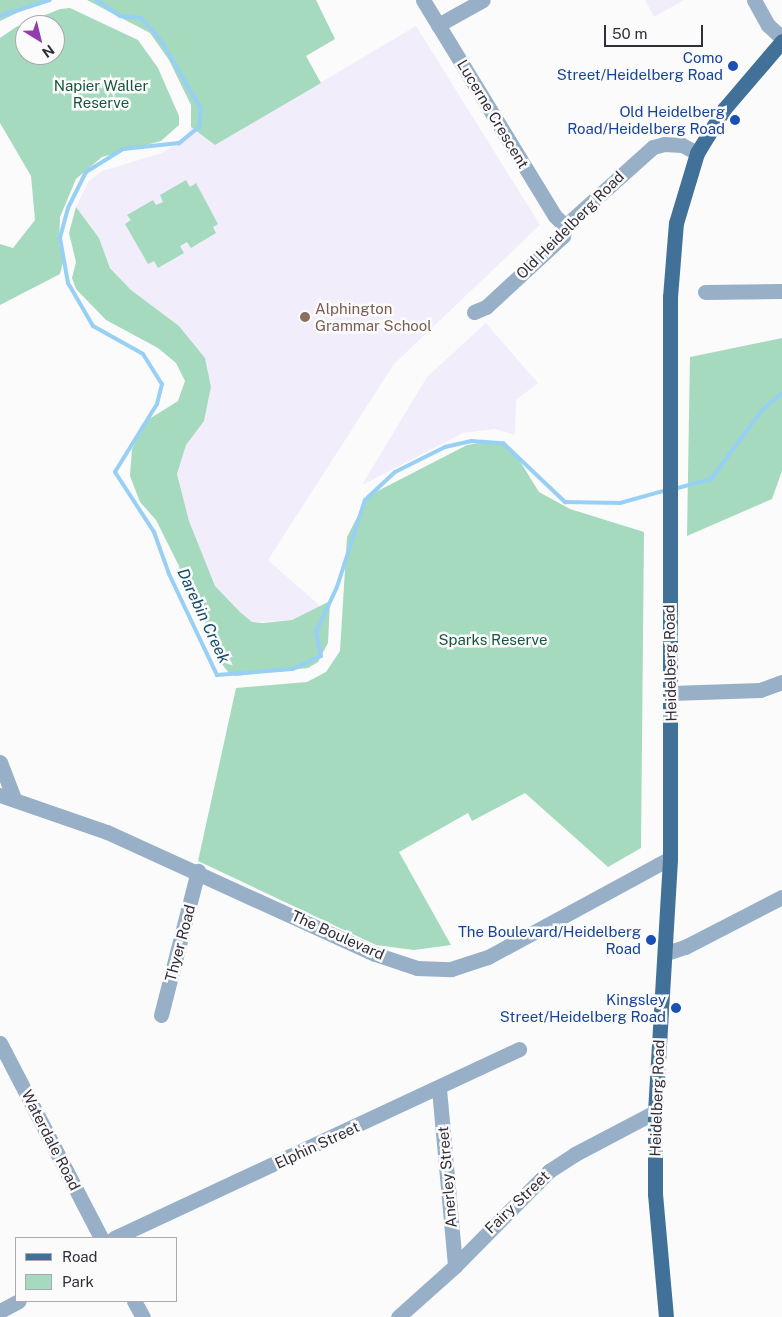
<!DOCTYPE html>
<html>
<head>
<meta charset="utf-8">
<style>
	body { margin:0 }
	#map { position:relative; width:782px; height:1317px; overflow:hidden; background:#fbfbfb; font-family:"Public Sans",sans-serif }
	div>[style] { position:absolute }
	.built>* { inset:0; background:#f2edfb }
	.green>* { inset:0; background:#a5dabf }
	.stream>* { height:4px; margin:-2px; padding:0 2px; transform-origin:2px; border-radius:2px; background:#98d0f5 }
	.minor>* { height:15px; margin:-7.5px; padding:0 7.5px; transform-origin:7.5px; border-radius:7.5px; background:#97b0c7 }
	.major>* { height:15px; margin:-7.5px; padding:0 7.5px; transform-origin:7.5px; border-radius:7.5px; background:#417199 }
	.dots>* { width:14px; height:14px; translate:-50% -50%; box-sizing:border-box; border:2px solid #fbfbfb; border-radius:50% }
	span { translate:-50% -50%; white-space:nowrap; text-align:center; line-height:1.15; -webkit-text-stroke:5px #fbfbfb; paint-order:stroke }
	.transit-label { font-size:15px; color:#164399 }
	.right { translate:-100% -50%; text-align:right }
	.park-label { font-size:15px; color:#17563d }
	.street-label { font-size:15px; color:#322e39 }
	.education-label { font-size:15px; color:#785e54 }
	.left { translate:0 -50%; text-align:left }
	.water-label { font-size:16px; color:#144b6a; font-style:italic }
	.legend { position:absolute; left:15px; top:1237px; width:162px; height:65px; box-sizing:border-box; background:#fbfbfb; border:1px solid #aba9ad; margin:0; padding:6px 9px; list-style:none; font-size:15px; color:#322e39 }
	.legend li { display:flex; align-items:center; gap:10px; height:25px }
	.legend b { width:25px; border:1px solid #aba9ad }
	.north { position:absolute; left:15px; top:15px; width:50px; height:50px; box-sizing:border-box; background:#fbfbfb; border:1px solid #aba9ad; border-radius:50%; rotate:144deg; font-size:14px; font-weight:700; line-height:20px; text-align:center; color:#322e39 }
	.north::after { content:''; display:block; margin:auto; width:18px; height:22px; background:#923fad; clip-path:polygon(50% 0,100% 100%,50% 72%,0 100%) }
	.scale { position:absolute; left:604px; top:25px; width:99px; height:22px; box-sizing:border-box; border:2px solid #322e39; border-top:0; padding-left:6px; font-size:15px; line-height:18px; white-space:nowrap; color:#322e39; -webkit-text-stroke:4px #fbfbfb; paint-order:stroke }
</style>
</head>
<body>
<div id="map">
	<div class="built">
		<div style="clip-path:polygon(645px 0,684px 0,654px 17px)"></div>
		<div style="clip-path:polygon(416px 26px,540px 225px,394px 364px,268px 560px,320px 606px,292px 620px,252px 622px,233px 607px,215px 586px,189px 521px,177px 474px,186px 445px,204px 421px,211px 387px,205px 358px,179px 326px,131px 290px,110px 267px,99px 238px,76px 207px,88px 182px,102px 171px,162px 153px,185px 138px,191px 127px,215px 145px)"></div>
		<div style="clip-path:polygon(486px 323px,538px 383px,516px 400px,515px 435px,495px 429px,463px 433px,362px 485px,427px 377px)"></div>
	</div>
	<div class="green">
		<div style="clip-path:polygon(0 0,44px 0,0 21px)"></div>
		<div style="clip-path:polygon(87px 0,316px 0,335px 39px,306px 56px,321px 83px,215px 145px,191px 127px,191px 105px,169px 60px,150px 33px)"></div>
		<div style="clip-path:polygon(evenodd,70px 8px,138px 40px,158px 68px,179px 116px,179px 125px,161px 141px,102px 157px,76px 179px,60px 217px,59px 245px,64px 258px,60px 274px,0 305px,0 244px,13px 248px,35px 220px,31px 176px,0 123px,0 38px,16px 27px,60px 9px,70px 8px,25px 25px,55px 25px,55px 55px,25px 55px,25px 25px)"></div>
		<div style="clip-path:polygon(186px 180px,190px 187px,196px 183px,218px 224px,213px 227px,216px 233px,191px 248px,187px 242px,180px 246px,184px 253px,158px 268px,154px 261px,148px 264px,125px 224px,131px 220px,127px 215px,153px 200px,156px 205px,163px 202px,160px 195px)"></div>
		<div style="clip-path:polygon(76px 207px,99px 238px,110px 268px,131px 290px,179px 326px,205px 358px,211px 387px,204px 421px,186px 445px,177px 474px,189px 521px,215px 586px,240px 612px,252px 622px,263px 623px,292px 620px,330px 601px,328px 643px,318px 662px,308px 668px,236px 676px,229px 673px,217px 658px,207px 626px,183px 587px,179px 566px,156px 520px,140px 502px,130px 476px,132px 449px,146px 421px,178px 401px,185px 381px,176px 363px,158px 348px,106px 320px,76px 289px,72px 278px,76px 262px,69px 233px)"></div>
		<div style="clip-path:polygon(782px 338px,782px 471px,772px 499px,687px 536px,690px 357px)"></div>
		<div style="clip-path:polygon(491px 441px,504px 443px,513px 450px,539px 492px,570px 509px,644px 532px,641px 848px,608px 867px,525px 793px,472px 821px,468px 813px,399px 852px,451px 945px,414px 950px,376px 945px,198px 861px,236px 688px,307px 682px,326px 672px,340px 651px,347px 537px,368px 496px,467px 445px)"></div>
	</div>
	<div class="stream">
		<div style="left:96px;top:0;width:29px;rotate:34deg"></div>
		<div style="left:120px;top:16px;width:21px;rotate:5deg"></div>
		<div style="left:141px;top:18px;width:28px;rotate:48deg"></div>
		<div style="left:160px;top:39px;width:81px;rotate:59.6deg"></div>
		<div style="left:201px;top:109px;width:18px;rotate:96deg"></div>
		<div style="left:199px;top:127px;width:26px;rotate:141deg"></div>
		<div style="left:179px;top:143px;width:56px;rotate:173.9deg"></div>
		<div style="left:123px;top:149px;width:44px;rotate:148.1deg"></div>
		<div style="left:86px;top:172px;width:40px;rotate:116.6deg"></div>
		<div style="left:68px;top:208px;width:31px;rotate:105deg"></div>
		<div style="left:60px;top:238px;width:46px;rotate:79.9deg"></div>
		<div style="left:68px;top:283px;width:50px;rotate:59.8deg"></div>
		<div style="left:93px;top:326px;width:57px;rotate:29.2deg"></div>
		<div style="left:143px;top:354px;width:36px;rotate:58deg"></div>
		<div style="left:162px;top:384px;width:21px;rotate:104deg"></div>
		<div style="left:157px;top:404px;width:80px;rotate:121.7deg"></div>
		<div style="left:115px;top:472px;width:72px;rotate:57deg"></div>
		<div style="left:154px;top:532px;width:45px;rotate:70.3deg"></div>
		<div style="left:169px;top:574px;width:112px;rotate:64.6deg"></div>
		<div style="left:217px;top:675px;width:76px;rotate:-4.5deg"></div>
		<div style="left:293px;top:669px;width:31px;rotate:-25deg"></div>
		<div style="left:321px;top:656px;width:25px;rotate:-102deg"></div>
		<div style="left:316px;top:632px;width:50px;rotate:-65deg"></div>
		<div style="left:337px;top:587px;width:91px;rotate:-72.2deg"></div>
		<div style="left:365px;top:500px;width:41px;rotate:-43deg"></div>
		<div style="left:395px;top:472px;width:56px;rotate:-26.6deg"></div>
		<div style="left:445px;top:447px;width:27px;rotate:-13deg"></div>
		<div style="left:471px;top:441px;width:32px;rotate:4deg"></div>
		<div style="left:503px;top:443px;width:86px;rotate:43.6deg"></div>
		<div style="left:565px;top:502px;width:55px;rotate:1deg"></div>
		<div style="left:620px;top:503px;width:49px;rotate:-15.5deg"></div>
		<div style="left:0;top:16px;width:52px;rotate:-17.7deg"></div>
		<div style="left:674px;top:489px;width:38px;rotate:-15deg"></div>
		<div style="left:711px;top:479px;width:86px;rotate:-53.5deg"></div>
		<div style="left:762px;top:410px;width:26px;rotate:-40deg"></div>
	</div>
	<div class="minor">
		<div style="left:423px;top:0;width:253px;rotate:58.6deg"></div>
		<div style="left:555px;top:216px;width:14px;rotate:45deg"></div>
		<div style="left:754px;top:0;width:29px;rotate:61deg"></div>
		<div style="left:768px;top:25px;width:19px;rotate:43deg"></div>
		<div style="left:438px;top:25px;width:51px;rotate:-29.1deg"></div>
		<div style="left:565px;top:226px;width:118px;rotate:-41.9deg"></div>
		<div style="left:653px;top:147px;width:11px;rotate:-15deg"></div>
		<div style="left:664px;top:144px;width:18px;rotate:3deg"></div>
		<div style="left:682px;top:145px;width:17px;rotate:28deg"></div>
		<div style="left:705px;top:292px;width:77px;rotate:-0.7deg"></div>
		<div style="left:474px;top:312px;width:13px;rotate:-23deg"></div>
		<div style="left:486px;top:307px;width:105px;rotate:-42.7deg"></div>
		<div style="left:563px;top:236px;width:10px;rotate:-79deg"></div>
		<div style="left:671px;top:693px;width:89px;rotate:-1.9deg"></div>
		<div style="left:760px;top:690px;width:23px;rotate:-20deg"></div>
		<div style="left:0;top:762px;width:40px;rotate:69deg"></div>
		<div style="left:0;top:795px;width:113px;rotate:19.1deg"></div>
		<div style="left:107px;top:832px;width:294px;rotate:24.5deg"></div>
		<div style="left:375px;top:954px;width:44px;rotate:18.4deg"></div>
		<div style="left:417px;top:968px;width:34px;rotate:2deg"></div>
		<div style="left:451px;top:969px;width:39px;rotate:-18deg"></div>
		<div style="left:488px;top:957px;width:207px;rotate:-28.5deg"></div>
		<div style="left:666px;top:953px;width:20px;rotate:-18deg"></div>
		<div style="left:685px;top:947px;width:109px;rotate:-27.3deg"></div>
		<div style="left:161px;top:1015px;width:149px;rotate:-75.6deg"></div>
		<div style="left:0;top:1043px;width:220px;rotate:62.6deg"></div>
		<div style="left:439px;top:1089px;width:178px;rotate:84.8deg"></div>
		<div style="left:114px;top:1238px;width:447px;rotate:-25deg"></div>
		<div style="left:134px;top:1301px;width:18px;rotate:61deg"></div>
		<div style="left:0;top:1311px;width:21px;rotate:-28deg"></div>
		<div style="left:398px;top:1317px;width:76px;rotate:-41.8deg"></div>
		<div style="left:455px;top:1266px;width:134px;rotate:-45.3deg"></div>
		<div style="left:549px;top:1171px;width:31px;rotate:-33deg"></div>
		<div style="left:575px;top:1154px;width:90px;rotate:-27.7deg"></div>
	</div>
	<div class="major">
		<div style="left:666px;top:1317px;width:123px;rotate:-95.1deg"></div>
		<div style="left:655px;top:1194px;width:82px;rotate:-90deg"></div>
		<div style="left:655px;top:1112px;width:254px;rotate:-86.6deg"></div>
		<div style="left:670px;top:858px;width:561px;rotate:-90deg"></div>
		<div style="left:670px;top:297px;width:74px;rotate:-85.4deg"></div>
		<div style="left:676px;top:223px;width:73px;rotate:-73.3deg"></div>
		<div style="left:697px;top:153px;width:52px;rotate:-58.5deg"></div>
		<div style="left:724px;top:109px;width:89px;rotate:-49.5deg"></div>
	</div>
	<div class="dots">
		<div style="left:733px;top:66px;background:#1a4fb4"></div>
		<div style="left:735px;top:120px;background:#1a4fb4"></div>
		<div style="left:305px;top:317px;background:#8d6e63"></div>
		<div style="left:651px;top:940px;background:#1a4fb4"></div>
		<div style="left:676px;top:1008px;background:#1a4fb4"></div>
	</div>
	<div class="transit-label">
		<span class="right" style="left:723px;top:66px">Como<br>Street/Heidelberg Road</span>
		<span class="right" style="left:725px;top:120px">Old Heidelberg<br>Road/Heidelberg Road</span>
		<span class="right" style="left:641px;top:940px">The Boulevard/Heidelberg<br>Road</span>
		<span class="right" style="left:666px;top:1008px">Kingsley<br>Street/Heidelberg Road</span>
	</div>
	<div class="park-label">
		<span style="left:101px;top:94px">Napier Waller<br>Reserve</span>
		<span style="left:493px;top:640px">Sparks Reserve</span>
	</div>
	<div class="street-label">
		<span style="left:493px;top:114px;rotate:59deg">Lucerne Crescent</span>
		<span style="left:570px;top:225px;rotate:-45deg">Old Heidelberg Road</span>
		<span style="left:670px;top:663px;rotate:-91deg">Heidelberg Road</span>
		<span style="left:338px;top:935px;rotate:24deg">The Boulevard</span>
		<span style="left:180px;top:943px;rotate:-75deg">Thyer Road</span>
		<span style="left:657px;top:1098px;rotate:-88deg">Heidelberg Road</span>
		<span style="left:51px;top:1140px;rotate:63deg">Waterdale Road</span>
		<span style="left:317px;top:1145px;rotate:-25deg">Elphin Street</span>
		<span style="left:447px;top:1177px;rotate:-95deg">Anerley Street</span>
		<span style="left:517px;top:1202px;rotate:-44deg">Fairy Street</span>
	</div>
	<div class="education-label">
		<span class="left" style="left:315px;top:317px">Alphington<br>Grammar School</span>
	</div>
	<div class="water-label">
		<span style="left:203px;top:616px;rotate:65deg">Darebin Creek</span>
	</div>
	<ul class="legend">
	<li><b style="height:6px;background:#417199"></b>Road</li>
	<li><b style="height:14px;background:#a5dabf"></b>Park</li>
	</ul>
	<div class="north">N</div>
	<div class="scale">50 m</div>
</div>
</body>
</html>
